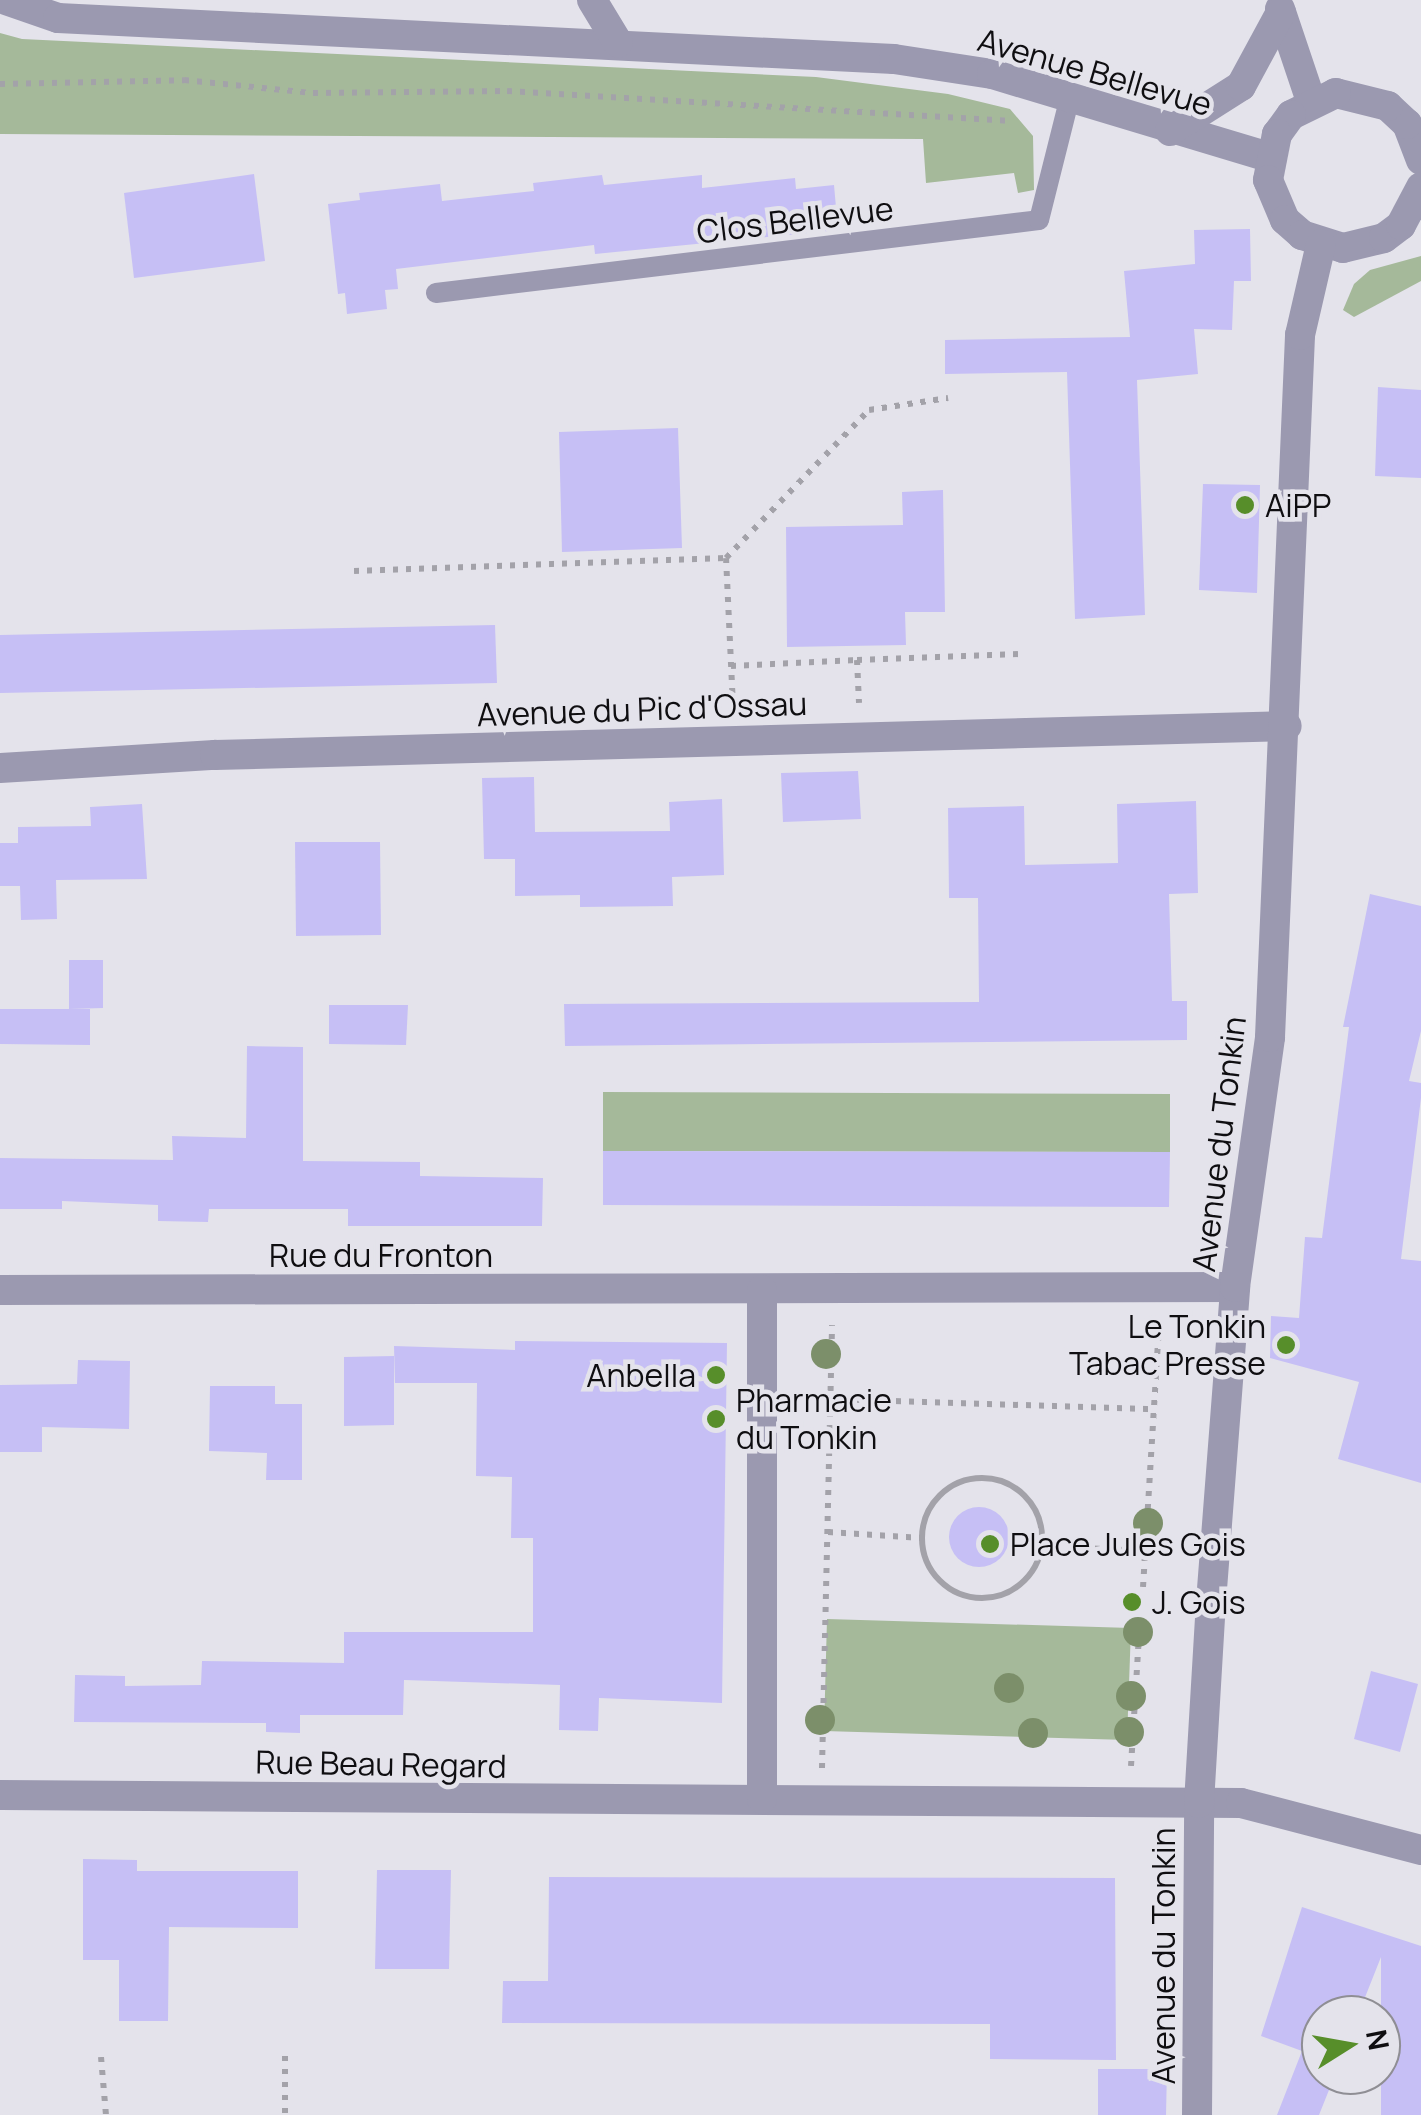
<!DOCTYPE html>
<html>
<head>
<meta charset="utf-8">
<style>
	body { margin:0 }
	#map { position:relative; width:1421px; height:2115px; overflow:hidden; background:#e4e3eb; font-family:Manrope,sans-serif }
	div>[style] { position:absolute }
	.green>* { inset:0; background:#a5b99a }
	.building>* { inset:0; background:#c6bff5 }
	.round { border-radius:50% }
	.path>* { height:6px; margin-top:-3px; transform-origin:0; background:repeating-linear-gradient(90deg,#a3a2a9 0 5px,transparent 0 13px) }
	.path>.ring { margin:-3px; padding:0; box-sizing:content-box; background:none; border:6px solid #a3a2a9; border-radius:50% }
	.lane>* { height:20px; margin:-10px; padding:0 10px; transform-origin:10px; border-radius:10px; background:#9b99b0 }
	.street>* { height:30px; margin:-15px; padding:0 15px; transform-origin:15px; border-radius:15px; background:#9b99b0 }
	.trees>* { width:30px; height:30px; margin:-15px; border-radius:50%; background:#7c8f6a }
	.dots>* { width:28px; height:28px; translate:-50% -50%; box-sizing:border-box; border:5px solid #e4e3eb; border-radius:50% }
	span { translate:-50% -50%; white-space:nowrap; text-align:center; line-height:1.15; -webkit-text-stroke:9px #e4e3eb; paint-order:stroke }
	.street-label { font-size:32px; color:#0f0e11 }
	.poi-label { font-size:32px; color:#0f0e11 }
	.left { translate:0 -50%; text-align:left }
	.right { translate:-100% -50%; text-align:right }
	.north { position:absolute; left:1301px; top:1995px; width:100px; height:100px; box-sizing:border-box; background:#e4e3eb; border:2px solid #8f8e94; border-radius:50%; rotate:79deg; font-size:28px; font-weight:700; line-height:40px; text-align:center; color:#0f0e11 }
	.north::after { content:''; display:block; margin:auto; width:35px; height:45px; background:#578e2a; clip-path:polygon(50% 0,100% 100%,50% 72%,0 100%) }
</style>
</head>
<body>
<div id="map">
	<div class="green">
		<div style="clip-path:polygon(0 33px,22px 39px,816px 77px,948px 94px,1010px 109px,1033px 136px,1034px 190px,1018px 193px,1014px 173px,926px 183px,923px 139px,0 134px)"></div>
		<div style="clip-path:polygon(1421px 256px,1421px 281px,1354px 317px,1343px 310px,1354px 284px,1370px 270px)"></div>
		<div style="clip-path:polygon(603px 1092px,1170px 1094px,1170px 1152px,603px 1151px)"></div>
		<div style="clip-path:polygon(827px 1619px,1131px 1628px,1127px 1740px,824px 1731px)"></div>
	</div>
	<div class="building">
		<div style="clip-path:polygon(254px 174px,265px 261px,134px 278px,124px 193px)"></div>
		<div style="clip-path:polygon(602px 175px,604px 185px,702px 175px,702px 188px,795px 178px,796px 189px,834px 185px,838px 230px,595px 254px,594px 245px,396px 269px,398px 289px,385px 290px,387px 309px,347px 314px,345px 293px,338px 294px,328px 204px,360px 200px,359px 193px,440px 184px,442px 201px,534px 191px,533px 183px)"></div>
		<div style="clip-path:polygon(1250px 229px,1251px 281px,1234px 281px,1232px 330px,1194px 329px,1198px 374px,1137px 380px,1145px 615px,1075px 619px,1067px 372px,945px 374px,945px 340px,1130px 337px,1124px 271px,1195px 264px,1194px 230px)"></div>
		<div style="clip-path:polygon(1378px 387px,1421px 390px,1421px 478px,1375px 476px)"></div>
		<div style="clip-path:polygon(678px 428px,682px 548px,562px 552px,559px 432px)"></div>
		<div style="clip-path:polygon(1203px 484px,1260px 485px,1257px 593px,1199px 590px)"></div>
		<div style="clip-path:polygon(943px 490px,945px 612px,905px 612px,906px 645px,787px 647px,786px 527px,903px 525px,902px 492px)"></div>
		<div style="clip-path:polygon(495px 625px,497px 683px,0 693px,0 635px)"></div>
		<div style="clip-path:polygon(858px 771px,861px 819px,783px 822px,781px 773px)"></div>
		<div style="clip-path:polygon(534px 777px,535px 832px,670px 831px,669px 802px,722px 799px,724px 875px,672px 877px,673px 906px,580px 907px,580px 895px,515px 896px,515px 859px,484px 859px,482px 778px)"></div>
		<div style="clip-path:polygon(1196px 801px,1198px 893px,1169px 894px,1172px 1001px,1187px 1001px,1187px 1040px,565px 1046px,564px 1004px,979px 1002px,978px 898px,949px 898px,948px 808px,1024px 806px,1025px 865px,1118px 863px,1117px 804px)"></div>
		<div style="clip-path:polygon(142px 804px,147px 879px,56px 880px,57px 919px,21px 920px,20px 886px,0 886px,0 843px,18px 843px,18px 827px,91px 826px,90px 807px)"></div>
		<div style="clip-path:polygon(295px 842px,380px 842px,381px 935px,296px 936px)"></div>
		<div style="clip-path:polygon(1370px 894px,1421px 906px,1421px 1031px,1409px 1081px,1421px 1083px,1421px 1098px,1401px 1259px,1421px 1261px,1421px 1483px,1338px 1459px,1359px 1382px,1270px 1358px,1271px 1316px,1299px 1318px,1305px 1237px,1322px 1238px,1349px 1027px,1343px 1027px)"></div>
		<div style="clip-path:polygon(69px 960px,103px 960px,103px 1008px,69px 1009px)"></div>
		<div style="clip-path:polygon(329px 1005px,408px 1005px,406px 1045px,329px 1044px)"></div>
		<div style="clip-path:polygon(0 1009px,90px 1009px,90px 1045px,0 1044px)"></div>
		<div style="clip-path:polygon(247px 1046px,303px 1047px,303px 1161px,420px 1162px,420px 1176px,543px 1178px,542px 1226px,348px 1226px,348px 1209px,209px 1209px,208px 1222px,158px 1221px,158px 1205px,62px 1201px,62px 1209px,0 1209px,0 1158px,173px 1160px,172px 1136px,246px 1138px)"></div>
		<div style="clip-path:polygon(603px 1151px,1170px 1152px,1169px 1207px,603px 1205px)"></div>
		<div style="clip-path:polygon(515px 1341px,727px 1343px,722px 1703px,599px 1698px,598px 1731px,559px 1730px,560px 1685px,404px 1680px,403px 1715px,300px 1715px,300px 1733px,266px 1732px,266px 1723px,74px 1722px,75px 1675px,125px 1676px,125px 1686px,201px 1685px,202px 1661px,344px 1663px,344px 1632px,533px 1632px,533px 1538px,511px 1538px,512px 1477px,476px 1476px,477px 1383px,395px 1383px,394px 1346px,515px 1350px)"></div>
		<div style="clip-path:polygon(394px 1356px,394px 1425px,344px 1426px,344px 1357px)"></div>
		<div style="clip-path:polygon(78px 1360px,130px 1361px,129px 1429px,42px 1427px,42px 1452px,0 1452px,0 1385px,77px 1384px)"></div>
		<div style="clip-path:polygon(210px 1386px,275px 1386px,275px 1404px,302px 1404px,302px 1480px,266px 1480px,267px 1453px,209px 1451px)"></div>
		<div class="round" style="left:949px;top:1507px;width:60px;height:60px"></div>
		<div style="clip-path:polygon(1371px 1671px,1418px 1684px,1400px 1752px,1354px 1739px)"></div>
		<div style="clip-path:polygon(83px 1859px,137px 1860px,137px 1871px,298px 1871px,298px 1928px,169px 1927px,168px 2021px,119px 2021px,119px 1960px,83px 1960px)"></div>
		<div style="clip-path:polygon(377px 1870px,451px 1870px,449px 1969px,375px 1969px)"></div>
		<div style="clip-path:polygon(549px 1877px,1115px 1878px,1116px 2060px,990px 2059px,990px 2024px,502px 2023px,503px 1981px,548px 1981px)"></div>
		<div style="clip-path:polygon(1302px 1907px,1421px 1946px,1421px 2115px,1381px 2115px,1381px 1957px,1358px 2015px,1321px 2015px,1321px 2075px,1335px 2075px,1319px 2115px,1277px 2115px,1302px 2051px,1261px 2036px)"></div>
		<div style="clip-path:polygon(1098px 2069px,1167px 2069px,1166px 2115px,1098px 2115px)"></div>
	</div>
	<div class="path">
		<div style="left:0;top:84px;width:184px;rotate:-1.2deg"></div>
		<div style="left:184px;top:80px;width:130px;rotate:5.8deg"></div>
		<div style="left:313px;top:93px;width:194px;rotate:-0.6deg"></div>
		<div style="left:507px;top:91px;width:506px;rotate:3.4deg"></div>
		<div style="left:354px;top:571px;width:372px;rotate:-2deg"></div>
		<div style="left:857px;top:660px;width:162px;rotate:-2.1deg"></div>
		<div style="left:731px;top:666px;width:126px;rotate:-2.7deg"></div>
		<div style="left:857px;top:660px;width:43px;rotate:87.3deg"></div>
		<div style="left:733px;top:706px;width:148px;rotate:-92.7deg"></div>
		<div style="left:726px;top:558px;width:206px;rotate:-46deg"></div>
		<div style="left:869px;top:410px;width:80px;rotate:-8.6deg"></div>
		<div style="left:831px;top:1399px;width:323px;rotate:1.8deg"></div>
		<div class="ring" style="left:922px;top:1478px;width:114px;height:114px"></div>
		<div style="left:828px;top:1532px;width:94px;rotate:3.7deg"></div>
		<div style="left:1043px;top:1546px;width:101px;rotate:2.8deg"></div>
		<div style="left:1143px;top:1587px;width:263px;rotate:-86.5deg"></div>
		<div style="left:1131px;top:1766px;width:146px;rotate:-86.5deg"></div>
		<div style="left:822px;top:1768px;width:443px;rotate:-88.7deg"></div>
		<div style="left:285px;top:2056px;width:59px;rotate:90deg"></div>
		<div style="left:101px;top:2057px;width:58px;rotate:85.1deg"></div>
	</div>
	<div class="lane">
		<div style="left:436px;top:293px;width:607px;rotate:-6.9deg"></div>
		<div style="left:1039px;top:220px;width:123px;rotate:-75.9deg"></div>
	</div>
	<div class="street">
		<div style="left:6px;top:0;width:55px;rotate:19.1deg"></div>
		<div style="left:58px;top:18px;width:837px;rotate:2.81deg"></div>
		<div style="left:894px;top:59px;width:99px;rotate:8.7deg"></div>
		<div style="left:992px;top:74px;width:289px;rotate:16.7deg"></div>
		<div style="left:592px;top:0;width:50px;rotate:58.8deg"></div>
		<div style="left:1280px;top:9px;width:97px;rotate:71.4deg"></div>
		<div style="left:1170px;top:131px;width:84px;rotate:-32.4deg"></div>
		<div style="left:1241px;top:86px;width:84px;rotate:-61.6deg"></div>
		<div style="left:1421px;top:160px;width:39px;rotate:-111deg"></div>
		<div style="left:1407px;top:124px;width:26px;rotate:-137deg"></div>
		<div style="left:1388px;top:106px;width:54px;rotate:-166deg"></div>
		<div style="left:1336px;top:93px;width:50px;rotate:153.9deg"></div>
		<div style="left:1291px;top:115px;width:24px;rotate:126deg"></div>
		<div style="left:1277px;top:134px;width:47px;rotate:101.1deg"></div>
		<div style="left:1268px;top:180px;width:43px;rotate:67deg"></div>
		<div style="left:1285px;top:220px;width:23px;rotate:41deg"></div>
		<div style="left:1302px;top:235px;width:43px;rotate:17.6deg"></div>
		<div style="left:1343px;top:248px;width:42px;rotate:-13.7deg"></div>
		<div style="left:1384px;top:238px;width:21px;rotate:-37deg"></div>
		<div style="left:1401px;top:225px;width:43px;rotate:-62.2deg"></div>
		<div style="left:0;top:768px;width:215px;rotate:-3.5deg"></div>
		<div style="left:215px;top:755px;width:1072px;rotate:-1.55deg"></div>
		<div style="left:0;top:1290px;width:1235px;rotate:-0.14deg"></div>
		<div style="left:0;top:1795px;width:1241px;rotate:0.37deg"></div>
		<div style="left:1241px;top:1803px;width:186px;rotate:14.6deg"></div>
		<div style="left:762px;top:1799px;width:509px;rotate:-90deg"></div>
		<div style="left:1197px;top:2115px;width:312px;rotate:-89.6deg"></div>
		<div style="left:1199px;top:1803px;width:201px;rotate:-86.6deg"></div>
		<div style="left:1211px;top:1602px;width:316px;rotate:-85.6deg"></div>
		<div style="left:1235px;top:1287px;width:252px;rotate:-82deg"></div>
		<div style="left:1270px;top:1037px;width:703px;rotate:-87.55deg"></div>
		<div style="left:1300px;top:335px;width:93px;rotate:-77deg"></div>
	</div>
	<div class="trees">
		<div style="left:826px;top:1354px"></div>
		<div style="left:1148px;top:1523px"></div>
		<div style="left:1138px;top:1632px"></div>
		<div style="left:1009px;top:1688px"></div>
		<div style="left:1131px;top:1696px"></div>
		<div style="left:820px;top:1720px"></div>
		<div style="left:1129px;top:1732px"></div>
		<div style="left:1033px;top:1733px"></div>
	</div>
	<div class="dots">
		<div style="left:1245px;top:505px;background:#578e2a"></div>
		<div style="left:1286px;top:1345px;background:#578e2a"></div>
		<div style="left:716px;top:1375px;background:#578e2a"></div>
		<div style="left:716px;top:1419px;background:#578e2a"></div>
		<div style="left:990px;top:1544px;background:#578e2a"></div>
		<div style="left:1132px;top:1602px;background:#578e2a"></div>
	</div>
	<div class="street-label">
		<span style="left:1095px;top:72px;rotate:16deg">Avenue Bellevue</span>
		<span style="left:795px;top:220px;rotate:-7deg">Clos Bellevue</span>
		<span style="left:642px;top:709px;rotate:-2deg">Avenue du Pic d'Ossau</span>
		<span style="left:1219px;top:1144px;rotate:-83deg">Avenue du Tonkin</span>
		<span style="left:381px;top:1255px">Rue du Fronton</span>
		<span style="left:381px;top:1764px;rotate:1deg">Rue Beau Regard</span>
		<span style="left:1163px;top:1956px;rotate:-90deg">Avenue du Tonkin</span>
	</div>
	<div class="poi-label">
		<span class="left" style="left:1265px;top:505px">AiPP</span>
		<span class="right" style="left:1266px;top:1345px">Le Tonkin<br>Tabac Presse</span>
		<span class="right" style="left:696px;top:1375px">Anbella</span>
		<span class="left" style="left:736px;top:1419px">Pharmacie<br>du Tonkin</span>
		<span class="left" style="left:1010px;top:1544px">Place Jules Gois</span>
		<span class="left" style="left:1152px;top:1602px">J. Gois</span>
	</div>
	<div class="north">N</div>
</div>
</body>
</html>
